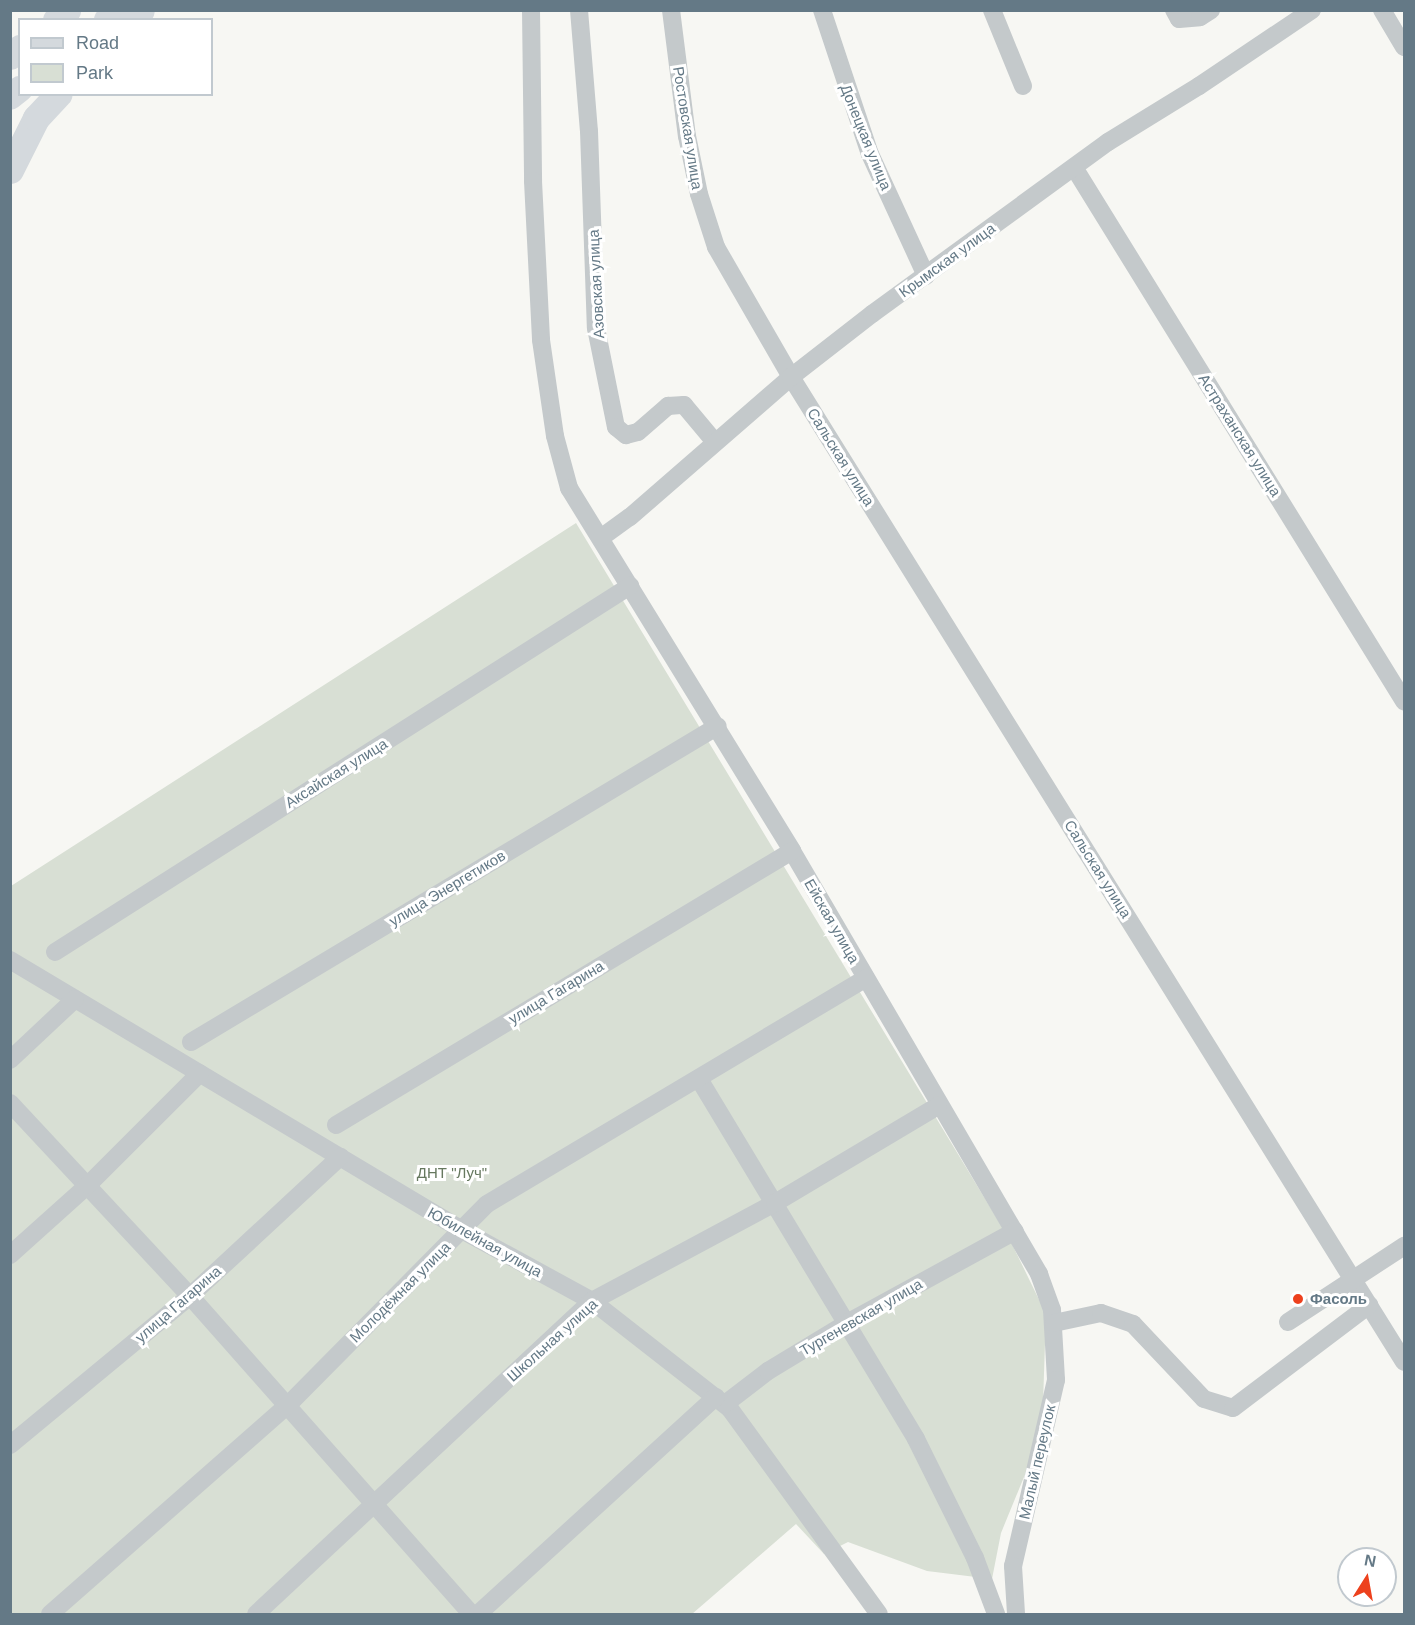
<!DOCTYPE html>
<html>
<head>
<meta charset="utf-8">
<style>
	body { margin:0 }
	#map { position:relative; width:1415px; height:1625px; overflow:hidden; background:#f7f7f3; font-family:Arial,sans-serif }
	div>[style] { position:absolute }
	.green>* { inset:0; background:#d8dfd4 }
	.minor>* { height:18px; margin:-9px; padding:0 9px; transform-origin:9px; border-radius:9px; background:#c4c9cb }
	.secondary>* { height:26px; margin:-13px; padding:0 13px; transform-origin:13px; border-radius:13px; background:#d4d9dd }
	.primary>* { height:27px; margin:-13.5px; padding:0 13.5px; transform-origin:13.5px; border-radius:13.5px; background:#d4d9dd }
	.dots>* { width:16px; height:16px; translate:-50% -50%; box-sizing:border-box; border:3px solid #fff; border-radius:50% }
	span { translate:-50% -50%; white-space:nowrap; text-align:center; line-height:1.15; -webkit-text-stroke:6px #fff; paint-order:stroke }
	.street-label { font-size:15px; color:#647986 }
	.park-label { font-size:15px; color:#66785f }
	.poi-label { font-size:15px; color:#647986; font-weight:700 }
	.left { translate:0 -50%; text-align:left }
	.frame { position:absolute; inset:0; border:12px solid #647986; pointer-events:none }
	.legend { position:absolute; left:18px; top:18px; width:195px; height:78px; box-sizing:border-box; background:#fff; border:2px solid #c1c9cf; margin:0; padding:8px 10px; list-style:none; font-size:18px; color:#647986 }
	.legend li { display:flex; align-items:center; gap:12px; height:30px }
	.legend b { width:30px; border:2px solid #c1c9cf }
	.north { position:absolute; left:1337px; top:1547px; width:60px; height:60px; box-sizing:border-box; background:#fff; border:2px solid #c1c9cf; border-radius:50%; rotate:11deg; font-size:16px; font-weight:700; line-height:24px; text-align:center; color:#647986 }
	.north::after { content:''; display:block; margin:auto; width:21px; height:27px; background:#ed411d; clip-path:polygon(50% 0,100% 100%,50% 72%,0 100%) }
</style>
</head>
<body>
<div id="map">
	<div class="green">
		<div style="clip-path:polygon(576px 523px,1010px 1240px,1046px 1314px,1042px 1433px,1001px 1533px,992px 1579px,927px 1571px,848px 1542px,824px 1554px,796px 1524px,692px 1614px,11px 1614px,11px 886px)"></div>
	</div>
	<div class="minor">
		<div style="left:531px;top:10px;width:171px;rotate:89.3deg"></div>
		<div style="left:533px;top:181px;width:159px;rotate:87.1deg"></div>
		<div style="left:541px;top:340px;width:97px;rotate:81.7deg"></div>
		<div style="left:555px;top:436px;width:54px;rotate:74.9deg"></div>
		<div style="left:569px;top:488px;width:426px;rotate:58.4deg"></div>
		<div style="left:792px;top:851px;width:490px;rotate:59.7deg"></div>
		<div style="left:1039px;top:1274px;width:38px;rotate:70deg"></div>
		<div style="left:1052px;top:1310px;width:70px;rotate:86.7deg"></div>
		<div style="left:1056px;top:1380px;width:191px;rotate:103deg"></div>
		<div style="left:1013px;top:1566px;width:48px;rotate:86.4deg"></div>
		<div style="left:579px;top:10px;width:121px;rotate:85.3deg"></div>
		<div style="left:589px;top:131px;width:197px;rotate:88deg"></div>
		<div style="left:596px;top:328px;width:101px;rotate:78.6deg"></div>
		<div style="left:616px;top:427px;width:13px;rotate:39deg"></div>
		<div style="left:626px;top:435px;width:12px;rotate:-14deg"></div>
		<div style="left:638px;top:432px;width:40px;rotate:-41deg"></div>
		<div style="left:668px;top:406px;width:16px;rotate:-4deg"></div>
		<div style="left:684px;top:405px;width:47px;rotate:50.2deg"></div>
		<div style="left:671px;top:10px;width:127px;rotate:82.8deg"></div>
		<div style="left:687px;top:136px;width:59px;rotate:78.3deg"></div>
		<div style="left:699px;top:194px;width:56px;rotate:72.2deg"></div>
		<div style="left:716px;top:247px;width:150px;rotate:60deg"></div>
		<div style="left:791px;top:377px;width:1160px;rotate:58.1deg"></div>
		<div style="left:822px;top:10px;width:152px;rotate:71.6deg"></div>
		<div style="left:870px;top:154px;width:134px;rotate:65.3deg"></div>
		<div style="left:992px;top:10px;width:82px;rotate:67.8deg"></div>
		<div style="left:1174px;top:10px;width:10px;rotate:61deg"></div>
		<div style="left:1179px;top:19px;width:21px;rotate:-5deg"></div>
		<div style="left:1200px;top:17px;width:13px;rotate:-32deg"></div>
		<div style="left:1382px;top:10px;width:43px;rotate:59.3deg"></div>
		<div style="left:1075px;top:169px;width:626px;rotate:58.27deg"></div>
		<div style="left:602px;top:537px;width:34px;rotate:-36deg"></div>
		<div style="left:630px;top:517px;width:213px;rotate:-41deg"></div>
		<div style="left:791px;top:377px;width:103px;rotate:-37.9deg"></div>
		<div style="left:872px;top:314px;width:292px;rotate:-36.1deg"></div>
		<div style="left:1108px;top:142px;width:107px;rotate:-31.6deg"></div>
		<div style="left:1199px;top:86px;width:136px;rotate:-33.9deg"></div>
		<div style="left:55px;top:952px;width:682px;rotate:-32.48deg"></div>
		<div style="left:10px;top:960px;width:527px;rotate:30.85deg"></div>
		<div style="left:462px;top:1230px;width:148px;rotate:28.6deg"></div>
		<div style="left:592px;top:1301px;width:175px;rotate:38deg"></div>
		<div style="left:730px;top:1409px;width:253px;rotate:54deg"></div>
		<div style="left:191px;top:1042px;width:614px;rotate:-30.95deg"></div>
		<div style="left:10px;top:1060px;width:89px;rotate:-43.2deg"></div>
		<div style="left:699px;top:1079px;width:420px;rotate:58.9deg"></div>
		<div style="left:916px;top:1439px;width:133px;rotate:63.6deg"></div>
		<div style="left:975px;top:1558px;width:60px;rotate:69.4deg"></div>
		<div style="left:10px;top:1103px;width:264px;rotate:47deg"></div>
		<div style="left:190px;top:1296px;width:424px;rotate:48.5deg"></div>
		<div style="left:336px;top:1125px;width:532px;rotate:-31deg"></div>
		<div style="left:10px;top:1255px;width:105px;rotate:-41.9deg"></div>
		<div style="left:88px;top:1185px;width:158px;rotate:-45deg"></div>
		<div style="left:1288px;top:1322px;width:139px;rotate:-33.2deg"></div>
		<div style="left:1054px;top:1323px;width:48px;rotate:-12deg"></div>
		<div style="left:1101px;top:1313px;width:34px;rotate:19deg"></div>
		<div style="left:1133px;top:1324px;width:103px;rotate:46.6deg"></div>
		<div style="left:1204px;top:1399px;width:30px;rotate:17deg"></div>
		<div style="left:1233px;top:1408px;width:171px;rotate:-37.1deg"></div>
		<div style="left:725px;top:1404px;width:54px;rotate:-37.5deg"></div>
		<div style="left:768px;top:1371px;width:95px;rotate:-31.2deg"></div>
		<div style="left:849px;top:1322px;width:189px;rotate:-28.7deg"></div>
		<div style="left:10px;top:1445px;width:234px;rotate:-39.6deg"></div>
		<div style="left:190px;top:1296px;width:205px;rotate:-42.8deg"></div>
		<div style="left:50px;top:1614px;width:315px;rotate:-41.3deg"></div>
		<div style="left:287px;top:1406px;width:284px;rotate:-45.3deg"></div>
		<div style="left:487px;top:1204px;width:441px;rotate:-30.8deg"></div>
		<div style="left:256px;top:1614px;width:459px;rotate:-43deg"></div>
		<div style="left:592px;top:1301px;width:208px;rotate:-28.2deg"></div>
		<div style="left:775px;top:1203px;width:190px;rotate:-30.8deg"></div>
		<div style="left:478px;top:1614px;width:322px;rotate:-42.4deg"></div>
	</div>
	<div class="secondary">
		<div style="left:107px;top:20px;width:15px;rotate:-42deg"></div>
		<div style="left:10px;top:97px;width:13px;rotate:-39deg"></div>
	</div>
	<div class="primary">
		<div style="left:56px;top:20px;width:15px;rotate:-42deg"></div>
		<div style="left:132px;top:20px;width:13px;rotate:-48deg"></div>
		<div style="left:10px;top:56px;width:13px;rotate:-39deg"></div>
		<div style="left:10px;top:170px;width:58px;rotate:-63.4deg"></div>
		<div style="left:36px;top:118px;width:33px;rotate:-47deg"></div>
	</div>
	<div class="dots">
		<div style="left:1298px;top:1299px;background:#ed411d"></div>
	</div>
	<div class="street-label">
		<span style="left:688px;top:128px;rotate:81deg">Ростовская улица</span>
		<span style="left:866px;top:137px;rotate:68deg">Донецкая улица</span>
		<span style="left:947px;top:260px;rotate:-36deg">Крымская улица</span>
		<span style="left:596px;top:284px;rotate:-93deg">Азовская улица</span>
		<span style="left:1240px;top:435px;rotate:58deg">Астраханская улица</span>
		<span style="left:841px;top:457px;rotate:58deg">Сальская улица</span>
		<span style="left:336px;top:773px;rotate:-32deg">Аксайская улица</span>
		<span style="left:1098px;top:869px;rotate:58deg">Сальская улица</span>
		<span style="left:447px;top:888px;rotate:-31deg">улица Энергетиков</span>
		<span style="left:832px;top:921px;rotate:60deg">Ейская улица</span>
		<span style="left:556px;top:992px;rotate:-31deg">улица Гагарина</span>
		<span style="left:485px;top:1242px;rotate:29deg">Юбилейная улица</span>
		<span style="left:400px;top:1292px;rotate:-45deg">Молодёжная улица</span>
		<span style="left:178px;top:1304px;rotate:-41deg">улица Гагарина</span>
		<span style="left:861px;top:1317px;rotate:-30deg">Тургеневская улица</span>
		<span style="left:552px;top:1340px;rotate:-42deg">Школьная улица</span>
		<span style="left:1037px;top:1462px;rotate:-77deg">Малый переулок</span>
	</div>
	<div class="park-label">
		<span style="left:452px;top:1173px">ДНТ "Луч"</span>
	</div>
	<div class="poi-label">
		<span class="left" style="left:1310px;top:1299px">Фасоль</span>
	</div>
	<div class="frame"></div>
	<ul class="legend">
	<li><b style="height:8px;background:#d4d9dd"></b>Road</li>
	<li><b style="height:16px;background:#d8dfd4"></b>Park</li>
	</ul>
	<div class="north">N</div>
</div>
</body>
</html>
